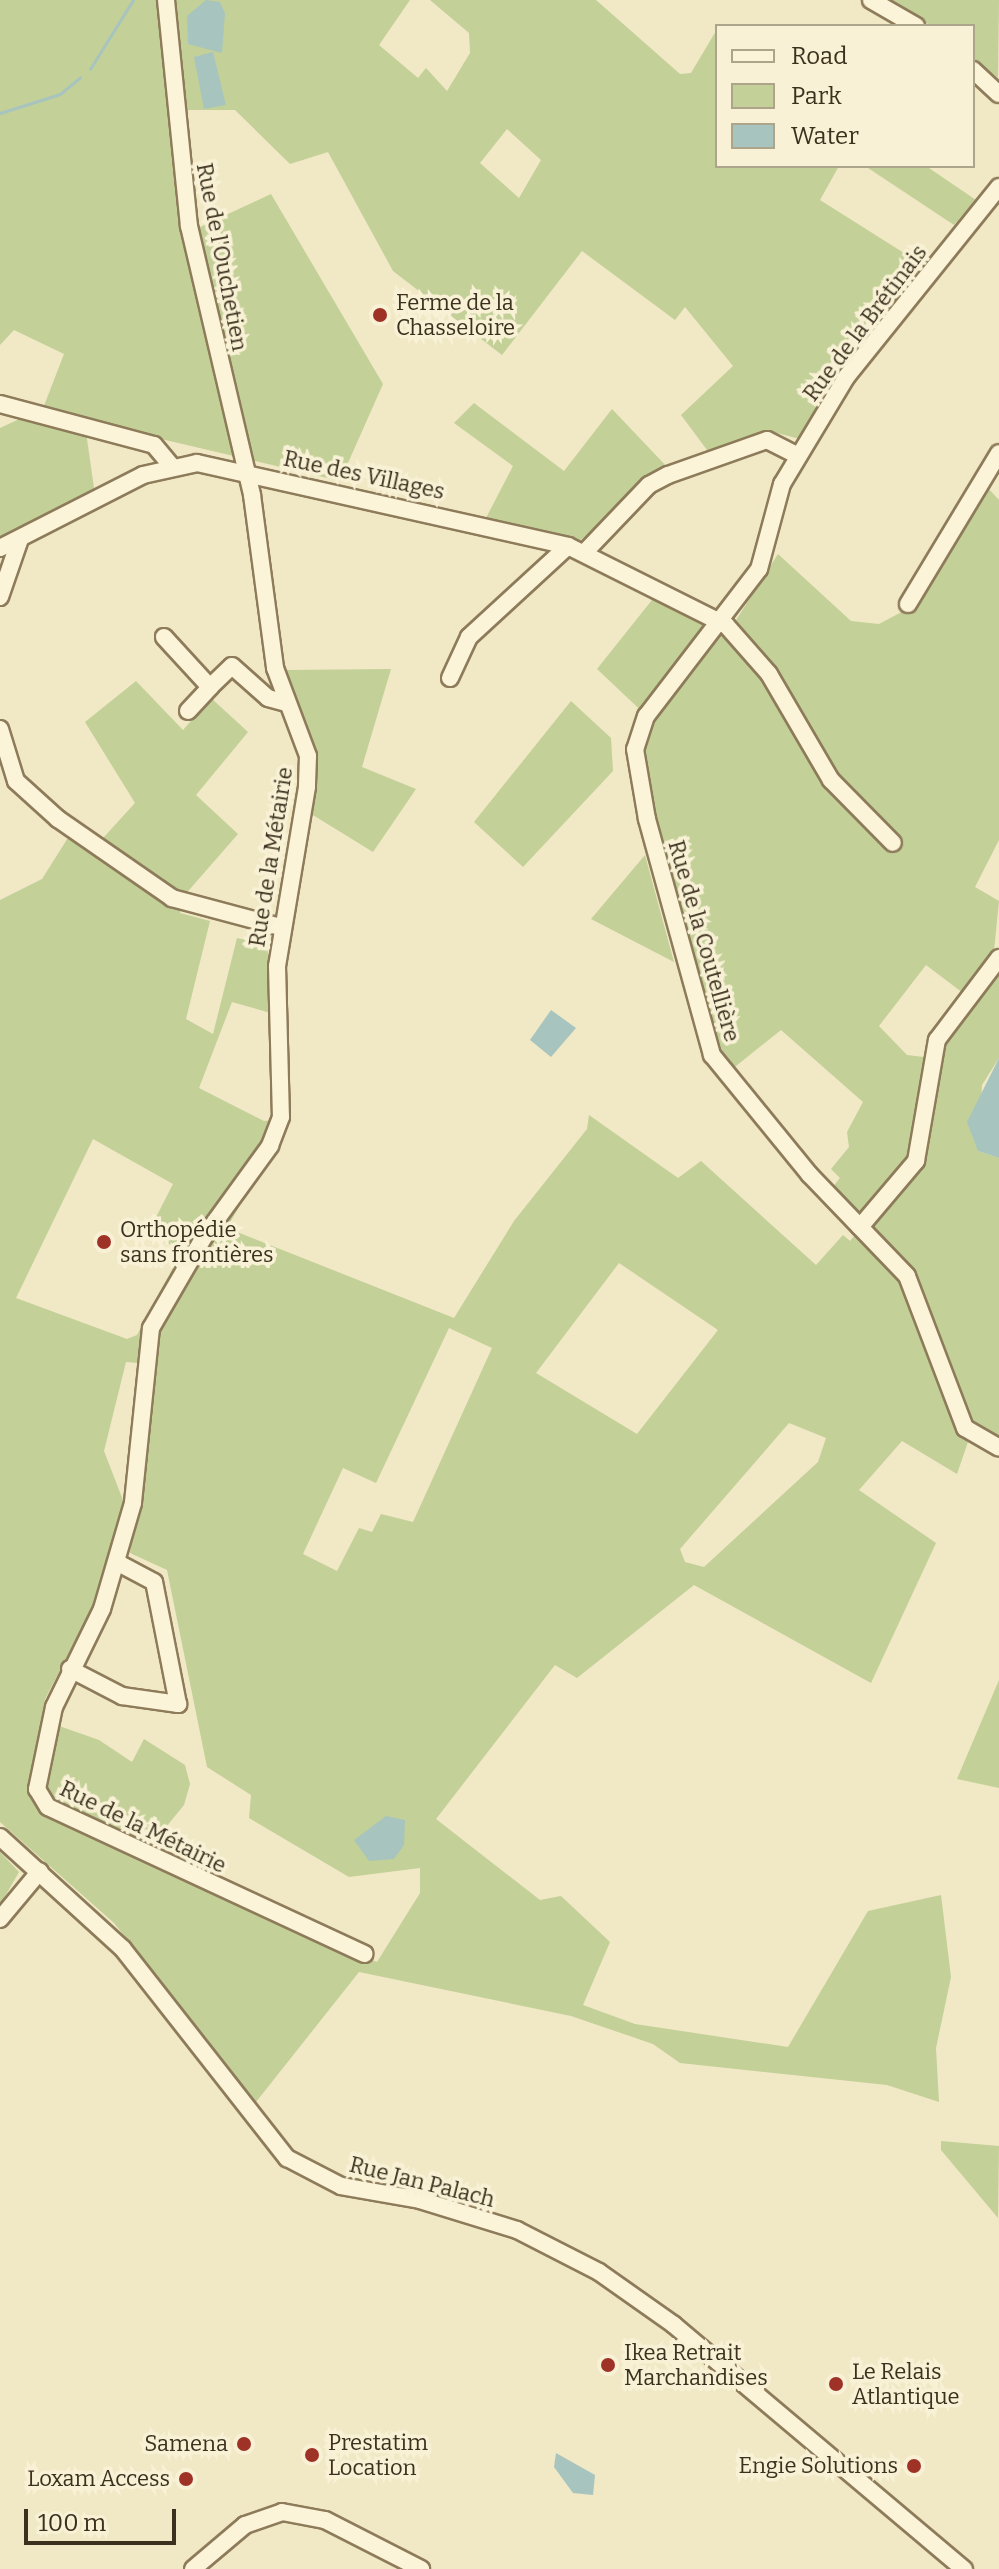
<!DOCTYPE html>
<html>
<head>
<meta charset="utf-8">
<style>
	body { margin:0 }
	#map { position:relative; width:999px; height:2569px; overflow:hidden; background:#f1e8c5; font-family:Bitter,serif }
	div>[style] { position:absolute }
	.green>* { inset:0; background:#c3d098 }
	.water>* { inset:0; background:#a7c4be }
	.stream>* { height:3px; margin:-1.5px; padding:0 1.5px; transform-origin:1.5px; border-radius:1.5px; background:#a7c4be }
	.roads { filter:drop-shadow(2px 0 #8d7b5a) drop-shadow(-2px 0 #8d7b5a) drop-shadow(0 2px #8d7b5a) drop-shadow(0 -2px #8d7b5a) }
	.minor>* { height:16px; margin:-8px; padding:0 8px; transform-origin:8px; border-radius:8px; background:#fbf4d9 }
	.dots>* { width:22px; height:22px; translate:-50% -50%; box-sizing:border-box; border:4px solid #f8f1d5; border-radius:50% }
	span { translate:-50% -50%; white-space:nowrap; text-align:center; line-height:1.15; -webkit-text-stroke:7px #f8f1d5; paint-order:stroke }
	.street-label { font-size:22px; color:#3c301e }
	.poi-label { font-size:22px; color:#3c301e }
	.left { translate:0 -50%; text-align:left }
	.right { translate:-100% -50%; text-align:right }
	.legend { position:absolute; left:715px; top:24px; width:260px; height:144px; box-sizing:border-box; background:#f8f1d5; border:2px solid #ada48c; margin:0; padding:10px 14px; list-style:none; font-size:24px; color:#3c301e }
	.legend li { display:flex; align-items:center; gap:16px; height:40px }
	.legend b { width:40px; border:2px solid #ada48c }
	.scale { position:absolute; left:24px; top:2509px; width:152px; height:36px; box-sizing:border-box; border:4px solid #3c301e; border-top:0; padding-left:10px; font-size:24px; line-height:28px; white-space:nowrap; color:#3c301e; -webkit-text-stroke:6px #f8f1d5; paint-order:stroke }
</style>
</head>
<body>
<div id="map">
	<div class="green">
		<div style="clip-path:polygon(evenodd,0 0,410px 0,379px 45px,418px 78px,426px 68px,447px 91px,470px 53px,469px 33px,430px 0,596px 0,680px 74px,691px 73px,716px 31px,717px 166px,839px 166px,820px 200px,923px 265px,800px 439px,773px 432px,710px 454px,681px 415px,733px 366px,685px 307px,675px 320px,582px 251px,502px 355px,393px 271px,328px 152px,290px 164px,235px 110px,168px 110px,183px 235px,271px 194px,383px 384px,340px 481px,42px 411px,64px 354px,14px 330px,0 345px,0 0,507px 129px,541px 160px,519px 198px,480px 163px,507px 129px)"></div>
		<div style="clip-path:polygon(885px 0,999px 0,998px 78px,973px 58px,973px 26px,932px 26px)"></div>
		<div style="clip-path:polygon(865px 166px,926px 166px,976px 200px,954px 225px)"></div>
		<div style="clip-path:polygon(474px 403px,564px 471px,612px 409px,669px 469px,578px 542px,486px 518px,513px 466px,454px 423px)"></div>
		<div style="clip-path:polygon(28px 415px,86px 432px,95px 495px,0 544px,0 428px)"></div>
		<div style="clip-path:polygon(evenodd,986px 486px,999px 500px,999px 840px,975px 887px,999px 901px,994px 951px,999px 955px,999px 1058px,982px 1085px,978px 1151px,999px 1158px,999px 1442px,969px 1439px,957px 1474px,902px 1441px,859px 1490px,936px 1543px,871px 1683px,694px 1585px,577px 1678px,555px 1665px,436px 1819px,540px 1900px,561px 1896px,610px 1942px,583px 2005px,635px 2024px,788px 2047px,868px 1911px,941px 1895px,951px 1977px,936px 2048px,939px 2102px,887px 2085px,680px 2063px,653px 2044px,571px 2016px,359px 1972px,256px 2102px,114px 1923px,0 1822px,0 900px,42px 879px,71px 833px,94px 848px,135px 803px,85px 722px,136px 681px,183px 730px,211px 698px,248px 732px,196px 795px,238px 834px,183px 897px,180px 913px,210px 921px,186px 1019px,213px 1034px,237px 938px,267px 945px,274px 1014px,232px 1002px,199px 1088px,264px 1121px,289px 1118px,227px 1228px,454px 1318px,514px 1221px,587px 1129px,589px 1115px,678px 1178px,701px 1161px,816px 1265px,843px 1235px,850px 1241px,866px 1222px,831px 1189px,840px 1178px,831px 1169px,849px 1147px,847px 1132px,863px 1102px,781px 1030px,731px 1070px,711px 1026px,648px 792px,644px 752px,651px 720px,597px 669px,656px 595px,726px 636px,778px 554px,851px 621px,879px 624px,911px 607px,986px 486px,926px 965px,967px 996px,932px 1058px,907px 1055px,879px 1026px,926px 965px,986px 486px,93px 1139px,173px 1184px,148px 1233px,182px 1251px,137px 1335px,127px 1339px,16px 1298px,93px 1139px,986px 486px,619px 1263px,718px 1330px,637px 1434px,536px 1373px,619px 1263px,986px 486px,449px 1328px,492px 1348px,413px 1522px,381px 1514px,372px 1532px,359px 1528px,337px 1571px,303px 1554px,343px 1468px,376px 1483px,449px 1328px,986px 486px,126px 1362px,152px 1364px,130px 1553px,167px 1570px,207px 1767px,251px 1795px,249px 1818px,349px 1877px,420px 1868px,420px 1893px,377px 1962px,140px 1859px,184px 1805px,190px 1784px,185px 1765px,144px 1739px,132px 1762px,99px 1740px,42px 1720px,45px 1699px,99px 1595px,126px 1508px,104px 1451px,126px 1362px,986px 486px,789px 1423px,826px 1438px,818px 1462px,704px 1567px,685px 1562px,680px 1549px,789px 1423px)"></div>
		<div style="clip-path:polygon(391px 669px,362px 767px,416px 789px,373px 852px,308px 812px,314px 756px,286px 670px)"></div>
		<div style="clip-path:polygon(571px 701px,611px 738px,613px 771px,523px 867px,474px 822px)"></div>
		<div style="clip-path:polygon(645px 855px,674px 962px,591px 919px)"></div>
		<div style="clip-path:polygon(999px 1680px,999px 1788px,957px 1779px)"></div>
		<div style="clip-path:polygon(0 1852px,19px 1872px,0 1905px)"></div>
		<div style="clip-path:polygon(941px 2141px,999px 2146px,998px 2218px,941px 2150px)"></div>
	</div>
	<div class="water">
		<div style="clip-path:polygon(206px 0,220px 2px,225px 13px,222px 53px,188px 44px,187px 16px)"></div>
		<div style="clip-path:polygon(213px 52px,226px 105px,204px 109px,194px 57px)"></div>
		<div style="clip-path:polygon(551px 1010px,576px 1028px,551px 1057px,530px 1040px)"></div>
		<div style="clip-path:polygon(999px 1058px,999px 1158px,978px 1151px,967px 1122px)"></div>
		<div style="clip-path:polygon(386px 1816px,405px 1820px,404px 1845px,394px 1859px,369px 1861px,354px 1840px)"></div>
		<div style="clip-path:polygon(556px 2453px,595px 2475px,593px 2495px,573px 2493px,554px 2467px)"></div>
	</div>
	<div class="stream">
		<div style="left:90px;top:69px;width:81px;rotate:-58.1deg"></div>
		<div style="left:0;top:113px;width:63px;rotate:-17.6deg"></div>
		<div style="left:60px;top:94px;width:26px;rotate:-40deg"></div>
	</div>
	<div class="roads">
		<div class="minor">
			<div style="left:166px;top:0;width:227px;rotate:84.2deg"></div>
			<div style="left:189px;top:226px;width:276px;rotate:76.8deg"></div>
			<div style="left:252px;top:495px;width:175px;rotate:82.4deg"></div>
			<div style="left:275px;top:668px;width:94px;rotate:69.4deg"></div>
			<div style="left:308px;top:756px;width:31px;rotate:92deg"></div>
			<div style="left:307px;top:787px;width:181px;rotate:99.5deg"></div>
			<div style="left:277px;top:966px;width:151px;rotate:88.5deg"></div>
			<div style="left:281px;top:1117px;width:31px;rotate:111deg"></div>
			<div style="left:270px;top:1146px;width:112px;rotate:126deg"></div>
			<div style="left:204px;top:1237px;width:105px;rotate:120.2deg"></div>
			<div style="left:151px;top:1328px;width:176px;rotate:95.9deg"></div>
			<div style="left:133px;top:1503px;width:110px;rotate:106.3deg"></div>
			<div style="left:102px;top:1609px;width:109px;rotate:116.1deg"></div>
			<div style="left:54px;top:1707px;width:84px;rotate:101.7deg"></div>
			<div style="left:37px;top:1789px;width:21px;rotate:59deg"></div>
			<div style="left:48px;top:1807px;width:349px;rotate:24.9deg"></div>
			<div style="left:871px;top:0;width:52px;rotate:30deg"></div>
			<div style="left:973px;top:70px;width:35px;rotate:43deg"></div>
			<div style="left:999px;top:187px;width:243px;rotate:128.8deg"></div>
			<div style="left:847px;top:376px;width:126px;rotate:121deg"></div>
			<div style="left:782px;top:484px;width:88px;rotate:105.1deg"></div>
			<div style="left:759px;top:569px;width:185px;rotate:127.5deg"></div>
			<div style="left:646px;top:716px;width:35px;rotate:108deg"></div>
			<div style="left:635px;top:749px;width:71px;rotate:80.3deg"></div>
			<div style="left:647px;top:819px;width:245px;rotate:74.6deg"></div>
			<div style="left:712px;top:1055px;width:154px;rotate:50.8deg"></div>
			<div style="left:809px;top:1174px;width:141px;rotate:46.1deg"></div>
			<div style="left:907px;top:1276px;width:163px;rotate:69.1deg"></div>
			<div style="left:965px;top:1428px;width:39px;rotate:30deg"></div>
			<div style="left:0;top:404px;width:159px;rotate:14.9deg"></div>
			<div style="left:154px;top:445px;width:26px;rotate:50deg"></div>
			<div style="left:0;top:548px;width:161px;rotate:-27deg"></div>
			<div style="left:143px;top:475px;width:55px;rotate:-12.5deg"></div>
			<div style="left:197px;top:463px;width:380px;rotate:12.6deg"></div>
			<div style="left:568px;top:546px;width:177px;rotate:26.6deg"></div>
			<div style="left:726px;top:625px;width:65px;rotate:48.7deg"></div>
			<div style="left:769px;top:674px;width:123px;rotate:59.7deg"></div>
			<div style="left:831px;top:780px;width:88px;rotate:45.5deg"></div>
			<div style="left:584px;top:553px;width:94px;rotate:-46.3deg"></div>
			<div style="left:649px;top:485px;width:21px;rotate:-28deg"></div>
			<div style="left:668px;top:475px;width:105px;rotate:-19.5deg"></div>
			<div style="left:767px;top:440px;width:35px;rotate:27deg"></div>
			<div style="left:0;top:597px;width:61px;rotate:-71deg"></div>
			<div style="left:908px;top:604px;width:176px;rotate:-58.9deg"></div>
			<div style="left:164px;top:637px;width:68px;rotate:47.4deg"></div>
			<div style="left:210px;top:687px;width:30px;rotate:-44deg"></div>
			<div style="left:232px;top:666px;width:48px;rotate:41.6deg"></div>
			<div style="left:268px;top:698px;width:20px;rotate:15deg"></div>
			<div style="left:450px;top:678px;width:45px;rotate:-65.1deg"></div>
			<div style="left:469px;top:637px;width:134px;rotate:-42.6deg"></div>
			<div style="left:188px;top:711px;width:33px;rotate:-47deg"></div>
			<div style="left:0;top:729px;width:54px;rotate:72.9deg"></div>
			<div style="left:16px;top:781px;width:57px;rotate:42.1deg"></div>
			<div style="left:58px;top:819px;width:139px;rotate:34.7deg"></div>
			<div style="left:172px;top:898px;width:112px;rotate:15deg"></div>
			<div style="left:860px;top:1227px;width:87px;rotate:-49.7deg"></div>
			<div style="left:916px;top:1161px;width:123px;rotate:-80.2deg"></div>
			<div style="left:937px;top:1040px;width:103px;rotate:-52.9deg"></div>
			<div style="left:70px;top:1669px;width:59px;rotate:27.4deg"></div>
			<div style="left:122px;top:1696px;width:57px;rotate:8.1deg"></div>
			<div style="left:178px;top:1704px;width:124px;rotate:-101.1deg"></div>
			<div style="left:154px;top:1582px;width:40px;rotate:-152deg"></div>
			<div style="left:0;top:1837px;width:166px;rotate:42.3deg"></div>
			<div style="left:123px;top:1949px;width:266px;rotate:51.9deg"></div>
			<div style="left:287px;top:2158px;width:61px;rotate:27.4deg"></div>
			<div style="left:341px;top:2186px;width:80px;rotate:10deg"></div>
			<div style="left:420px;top:2200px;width:102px;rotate:17.2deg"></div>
			<div style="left:517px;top:2230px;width:92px;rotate:27.1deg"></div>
			<div style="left:599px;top:2272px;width:92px;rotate:35.2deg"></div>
			<div style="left:674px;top:2325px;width:379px;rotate:40.1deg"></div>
			<div style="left:0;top:1919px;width:62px;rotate:-50.2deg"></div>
			<div style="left:193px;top:2569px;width:68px;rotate:-40.2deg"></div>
			<div style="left:245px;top:2525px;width:39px;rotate:-19deg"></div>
			<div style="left:282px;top:2512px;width:44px;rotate:10.5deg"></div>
			<div style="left:325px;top:2520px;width:108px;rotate:27deg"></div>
		</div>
	</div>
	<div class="dots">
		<div style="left:380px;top:315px;background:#9f3226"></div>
		<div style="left:104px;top:1242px;background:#9f3226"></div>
		<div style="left:608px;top:2365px;background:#9f3226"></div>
		<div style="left:836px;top:2384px;background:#9f3226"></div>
		<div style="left:244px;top:2444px;background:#9f3226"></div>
		<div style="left:312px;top:2455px;background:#9f3226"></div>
		<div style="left:914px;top:2466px;background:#9f3226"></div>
		<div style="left:186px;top:2479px;background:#9f3226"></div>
	</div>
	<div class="street-label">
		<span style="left:222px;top:257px;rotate:79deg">Rue de l'Ouchetien</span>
		<span style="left:865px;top:323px;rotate:-53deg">Rue de la Brétinais</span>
		<span style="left:364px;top:475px;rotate:12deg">Rue des Villages</span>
		<span style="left:271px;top:857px;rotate:-81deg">Rue de la Métairie</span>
		<span style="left:704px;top:941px;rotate:74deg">Rue de la Coutellière</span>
		<span style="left:143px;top:1827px;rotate:26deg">Rue de la Métairie</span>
		<span style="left:422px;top:2182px;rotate:14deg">Rue Jan Palach</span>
	</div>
	<div class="poi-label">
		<span class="left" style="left:396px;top:315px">Ferme de la<br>Chasseloire</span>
		<span class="left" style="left:120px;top:1242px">Orthopédie<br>sans frontières</span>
		<span class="left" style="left:624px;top:2365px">Ikea Retrait<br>Marchandises</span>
		<span class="left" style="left:852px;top:2384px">Le Relais<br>Atlantique</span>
		<span class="left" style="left:328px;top:2455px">Prestatim<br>Location</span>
		<span class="right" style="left:228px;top:2444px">Samena</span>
		<span class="right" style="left:898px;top:2466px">Engie Solutions</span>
		<span class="right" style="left:170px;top:2479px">Loxam Access</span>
	</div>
	<ul class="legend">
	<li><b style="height:10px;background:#fbf4d9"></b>Road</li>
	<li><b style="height:22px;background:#c3d098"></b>Park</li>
	<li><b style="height:22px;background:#a7c4be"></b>Water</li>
	</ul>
	<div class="scale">100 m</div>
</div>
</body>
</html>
